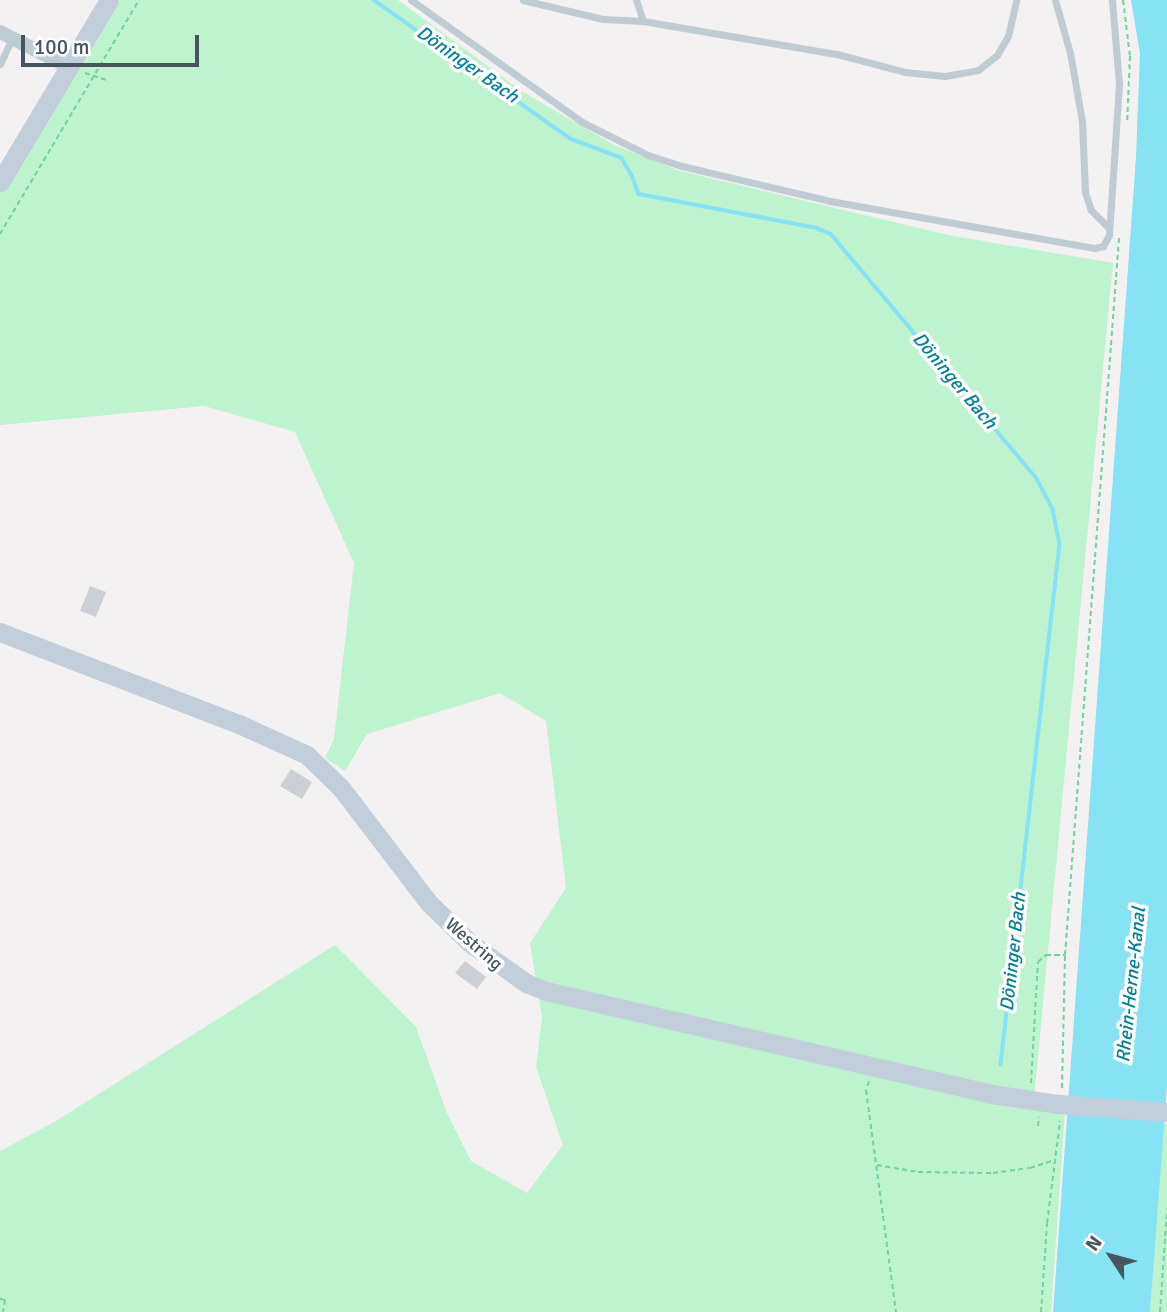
<!DOCTYPE html>
<html>
<head>
<meta charset="utf-8">
<style>
	body { margin:0 }
	#map { position:relative; width:1167px; height:1312px; overflow:hidden; background:#f3f1f1; font-family:Signika,sans-serif }
	div>[style] { position:absolute }
	.green>* { inset:0; background:#bdf3cf }
	.water>* { inset:0; background:#87e2f3 }
	.stream>* { height:3.5px; margin:-1.75px; padding:0 1.75px; transform-origin:1.75px; border-radius:1.75px; background:#87e2f3 }
	.building>* { inset:0; background:#ccd0d6 }
	.path>* { height:2px; margin-top:-1px; transform-origin:0; background:repeating-linear-gradient(90deg,#72d49e 0 5px,transparent 0 8.5px) }
	.service>* { height:7px; margin:-3.5px; padding:0 3.5px; transform-origin:3.5px; border-radius:3.5px; background:#c0ccd3 }
	.minor>* { height:14px; margin:-7px; padding:0 7px; transform-origin:7px; border-radius:7px; background:#c0ccd3 }
	.secondary>* { height:19px; margin:-9.5px; padding:0 9.5px; transform-origin:9.5px; border-radius:9.5px; background:#c2cfdb }
	.secondary-bridge>* { height:19px; margin:-9.5px; padding:0 9.5px; transform-origin:9.5px; border-radius:9.5px; background:#c2cfdb }
	span { translate:-50% -50%; white-space:nowrap; text-align:center; line-height:1.15; -webkit-text-stroke:7px #fff; paint-order:stroke }
	.street-label { font-size:18px; color:#475560 }
	.water-label { font-size:19px; color:#048097; font-style:italic }
	.north { position:absolute; left:1076px; top:1221px; width:70px; height:70px; -webkit-text-stroke:5px #fff; paint-order:stroke; rotate:306deg; font-size:19px; font-weight:700; line-height:28px; text-align:center; color:#475560 }
	.north::after { content:''; display:block; margin:auto; width:24px; height:32px; background:#475560; clip-path:polygon(50% 0,100% 100%,50% 72%,0 100%) }
	.scale { position:absolute; left:21px; top:35px; width:178px; height:32px; box-sizing:border-box; border:4px solid #475560; border-top:0; padding-left:9px; font-size:21px; line-height:24px; white-space:nowrap; color:#475560; -webkit-text-stroke:5px #fff; paint-order:stroke }
</style>
</head>
<body>
<div id="map">
	<div class="green">
		<div style="clip-path:polygon(120px 0,398px 0,523px 92px,614px 145px,680px 171px,948px 235px,1113px 263px,1033px 1109px,1065px 1112px,1051px 1312px,0 1312px,0 1151px,56px 1121px,335px 945px,416px 1027px,447px 1113px,471px 1161px,527px 1193px,563px 1145px,536px 1067px,542px 1017px,530px 943px,566px 888px,546px 721px,500px 693px,367px 734px,345px 771px,325px 758px,334px 739px,354px 563px,295px 432px,204px 406px,0 425px,0 192px)"></div>
		<div style="clip-path:polygon(1163px 1123px,1167px 1124px,1167px 1312px,1150px 1312px)"></div>
	</div>
	<div class="water">
		<div style="clip-path:polygon(1131px 0,1167px 0,1167px 1086px,1150px 1312px,1053px 1312px,1136px 157px,1140px 54px)"></div>
	</div>
	<div class="stream">
		<div style="left:374px;top:0;width:241px;rotate:35.2deg"></div>
		<div style="left:571px;top:139px;width:54px;rotate:20.4deg"></div>
		<div style="left:622px;top:158px;width:20px;rotate:60deg"></div>
		<div style="left:632px;top:175px;width:20px;rotate:70deg"></div>
		<div style="left:639px;top:194px;width:181px;rotate:10.8deg"></div>
		<div style="left:817px;top:228px;width:15px;rotate:23deg"></div>
		<div style="left:831px;top:234px;width:320px;rotate:49.9deg"></div>
		<div style="left:1037px;top:479px;width:34px;rotate:62deg"></div>
		<div style="left:1053px;top:509px;width:36px;rotate:79deg"></div>
		<div style="left:1060px;top:544px;width:524px;rotate:96.46deg"></div>
	</div>
	<div class="building">
		<div style="clip-path:polygon(90px 586px,106px 592px,96px 617px,80px 611px)"></div>
		<div style="clip-path:polygon(291px 769px,312px 782px,302px 799px,280px 786px)"></div>
		<div style="clip-path:polygon(465px 961px,486px 977px,477px 989px,455px 973px)"></div>
	</div>
	<div class="path">
		<div style="left:1123px;top:0;width:56px;rotate:82.9deg"></div>
		<div style="left:1130px;top:56px;width:68px;rotate:92.5deg"></div>
		<div style="left:85px;top:73px;width:23px;rotate:18deg"></div>
		<div style="left:0;top:234px;width:272px;rotate:-59.3deg"></div>
		<div style="left:869px;top:1081px;width:9px;rotate:108deg"></div>
		<div style="left:866px;top:1090px;width:224px;rotate:82.3deg"></div>
		<div style="left:1031px;top:1083px;width:121px;rotate:-86.7deg"></div>
		<div style="left:1038px;top:962px;width:11px;rotate:-41deg"></div>
		<div style="left:1046px;top:955px;width:19px"></div>
		<div style="left:1062px;top:1088px;width:133px;rotate:-88.7deg"></div>
		<div style="left:1065px;top:955px;width:719px;rotate:-85.69deg"></div>
		<div style="left:1038px;top:1126px;width:9px;rotate:-84deg"></div>
		<div style="left:877px;top:1165px;width:42px;rotate:9.7deg"></div>
		<div style="left:918px;top:1172px;width:75px;rotate:0.8deg"></div>
		<div style="left:993px;top:1173px;width:37px;rotate:-8deg"></div>
		<div style="left:1030px;top:1168px;width:25px;rotate:-18deg"></div>
		<div style="left:0;top:1299px;width:5px;rotate:11deg"></div>
		<div style="left:5px;top:1300px;width:12px;rotate:99deg"></div>
		<div style="left:1041px;top:1312px;width:89px;rotate:-86.1deg"></div>
		<div style="left:1047px;top:1223px;width:103px;rotate:-82.7deg"></div>
		<div style="left:1160px;top:1312px;width:104px;rotate:-86.1deg"></div>
	</div>
	<div class="service">
		<div style="left:411px;top:0;width:210px;rotate:35.5deg"></div>
		<div style="left:582px;top:122px;width:74px;rotate:26.6deg"></div>
		<div style="left:648px;top:155px;width:36px;rotate:18deg"></div>
		<div style="left:682px;top:166px;width:152px;rotate:13.3deg"></div>
		<div style="left:830px;top:201px;width:269px;rotate:10.1deg"></div>
		<div style="left:1095px;top:248px;width:8px;rotate:-14deg"></div>
		<div style="left:1103px;top:246px;width:13px;rotate:-61deg"></div>
		<div style="left:1109px;top:235px;width:151px;rotate:-86.2deg"></div>
		<div style="left:1119px;top:84px;width:84px;rotate:-94.8deg"></div>
		<div style="left:523px;top:0;width:82px;rotate:13.4deg"></div>
		<div style="left:603px;top:19px;width:40px;rotate:2.9deg"></div>
		<div style="left:643px;top:21px;width:22px;rotate:-108deg"></div>
		<div style="left:1055px;top:0;width:55px;rotate:74.2deg"></div>
		<div style="left:1070px;top:53px;width:69px;rotate:80deg"></div>
		<div style="left:1082px;top:121px;width:71px;rotate:87.6deg"></div>
		<div style="left:1085px;top:192px;width:19px;rotate:72deg"></div>
		<div style="left:1091px;top:210px;width:25px;rotate:45deg"></div>
		<div style="left:643px;top:21px;width:197px;rotate:9.7deg"></div>
		<div style="left:837px;top:54px;width:70px;rotate:14.8deg"></div>
		<div style="left:905px;top:72px;width:40px;rotate:5.7deg"></div>
		<div style="left:945px;top:76px;width:34px;rotate:-10deg"></div>
		<div style="left:978px;top:70px;width:24px;rotate:-38deg"></div>
		<div style="left:997px;top:55px;width:22px;rotate:-60deg"></div>
		<div style="left:1008px;top:36px;width:37px;rotate:-77deg"></div>
		<div style="left:0;top:64px;width:29px;rotate:-65deg"></div>
	</div>
	<div class="minor">
		<div style="left:0;top:32px;width:77px;rotate:26.9deg"></div>
	</div>
	<div class="secondary">
		<div style="left:0;top:182px;width:212px;rotate:-59.1deg"></div>
		<div style="left:0;top:632px;width:256px;rotate:21.1deg"></div>
		<div style="left:239px;top:724px;width:75px;rotate:24.5deg"></div>
		<div style="left:307px;top:755px;width:47px;rotate:44.1deg"></div>
		<div style="left:341px;top:788px;width:145px;rotate:52.6deg"></div>
		<div style="left:429px;top:903px;width:57px;rotate:44.3deg"></div>
		<div style="left:470px;top:943px;width:69px;rotate:35.5deg"></div>
		<div style="left:526px;top:983px;width:22px;rotate:22deg"></div>
		<div style="left:546px;top:991px;width:457px;rotate:13deg"></div>
		<div style="left:991px;top:1094px;width:68px;rotate:8.5deg"></div>
	</div>
	<div class="secondary-bridge">
		<div style="left:1058px;top:1104px;width:109px;rotate:4.2deg"></div>
	</div>
	<div class="street-label">
		<span style="left:474px;top:944px;rotate:41deg">Westring</span>
	</div>
	<div class="water-label">
		<span style="left:467px;top:65px;rotate:35deg">Döninger Bach</span>
		<span style="left:954px;top:381px;rotate:50deg">Döninger Bach</span>
		<span style="left:1014px;top:952px;rotate:-84deg">Döninger Bach</span>
		<span style="left:1132px;top:985px;rotate:-84deg">Rhein-Herne-Kanal</span>
	</div>
	<div class="north">N</div>
	<div class="scale">100 m</div>
</div>
</body>
</html>
